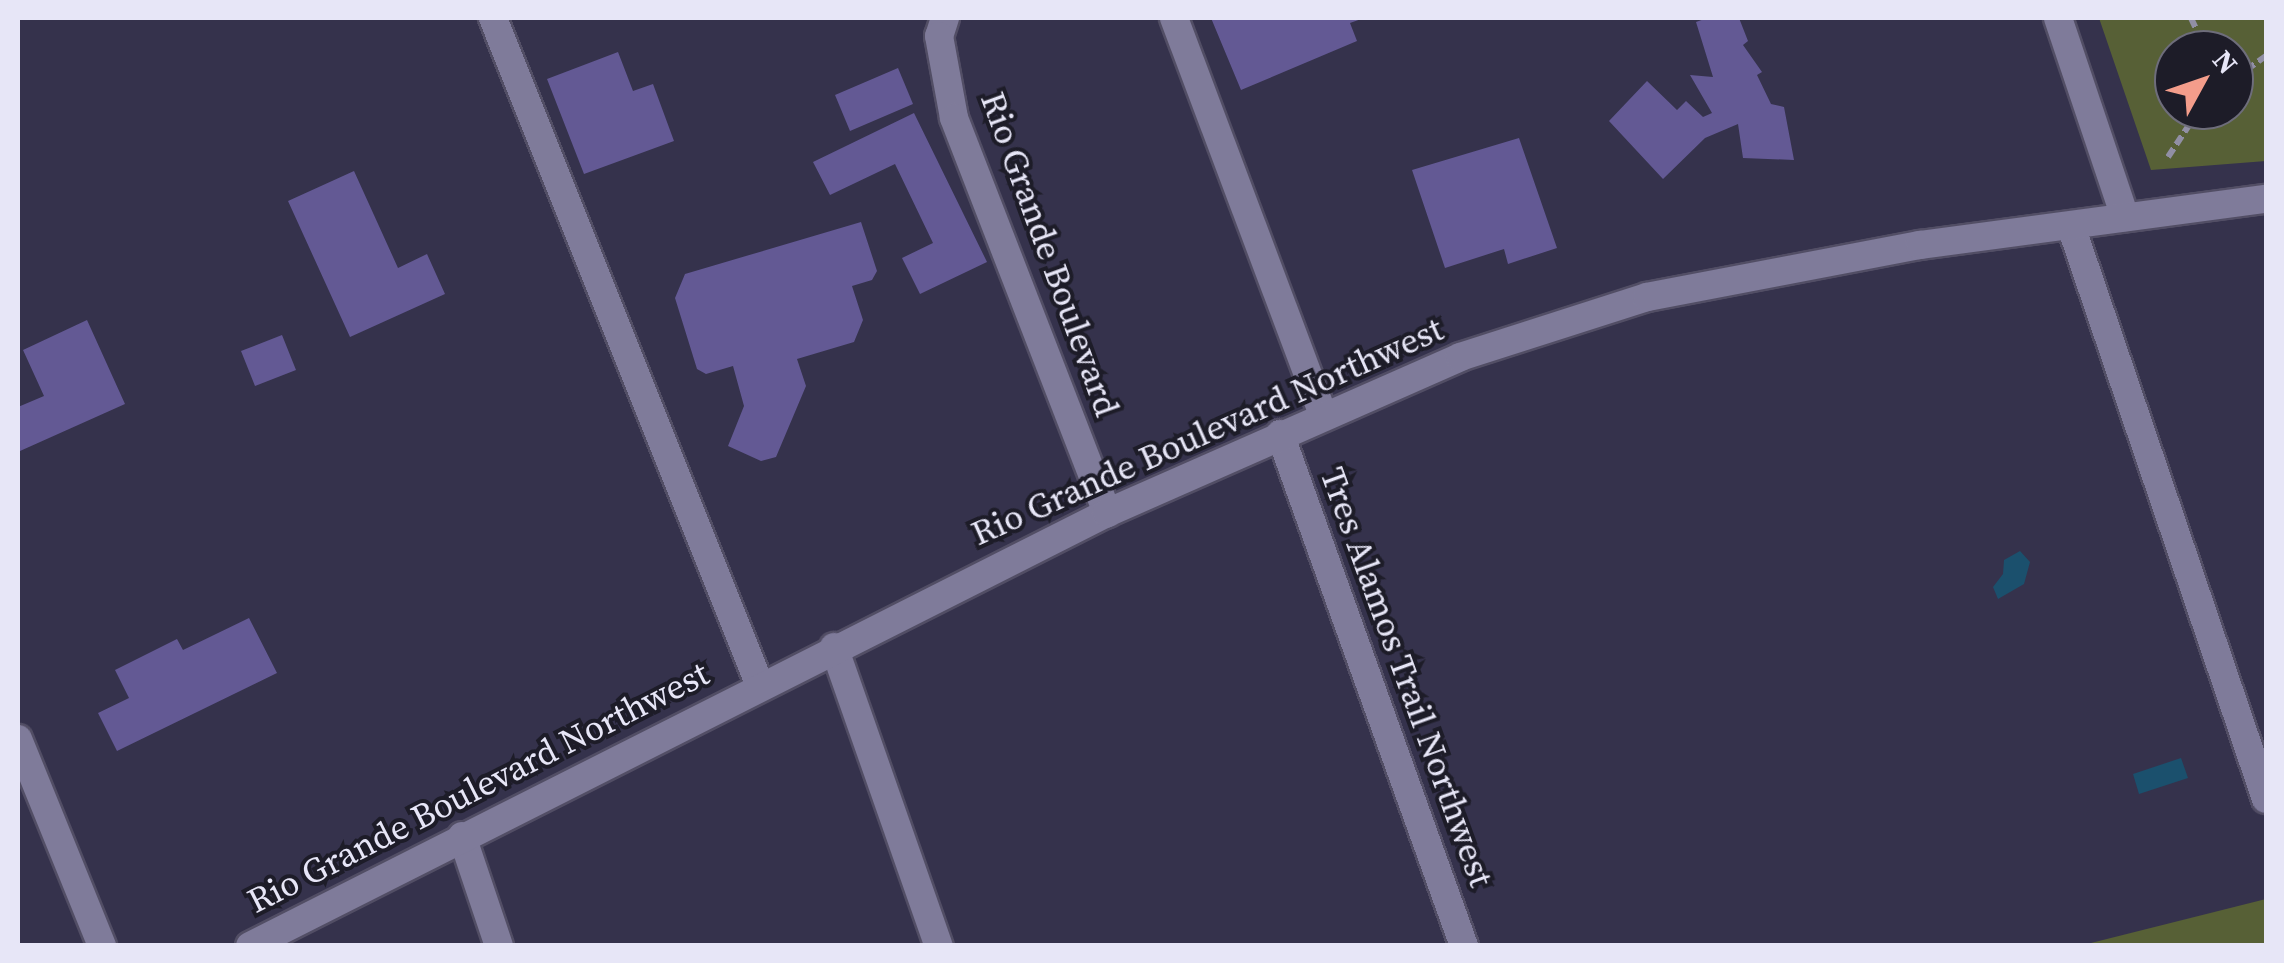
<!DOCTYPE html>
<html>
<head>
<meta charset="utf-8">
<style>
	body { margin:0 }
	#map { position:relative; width:2284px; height:963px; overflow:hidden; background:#35324c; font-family:"Source Serif 4",serif }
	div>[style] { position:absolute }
	.green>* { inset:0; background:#576036 }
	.water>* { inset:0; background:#1b506d }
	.building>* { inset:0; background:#635994 }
	.path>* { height:6px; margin-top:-3px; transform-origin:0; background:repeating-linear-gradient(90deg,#918fa5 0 10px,transparent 0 15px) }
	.roads { filter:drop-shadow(2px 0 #524e65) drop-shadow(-2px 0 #524e65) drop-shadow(0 2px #524e65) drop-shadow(0 -2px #524e65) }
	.minor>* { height:28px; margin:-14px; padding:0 14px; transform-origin:14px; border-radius:14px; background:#7f7b9a }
	.tertiary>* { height:28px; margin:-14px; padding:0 14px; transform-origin:14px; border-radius:14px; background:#7f7b9a }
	span { translate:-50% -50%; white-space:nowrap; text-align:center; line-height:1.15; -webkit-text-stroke:8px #1d1c28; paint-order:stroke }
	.street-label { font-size:35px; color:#e7e6f7 }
	.frame { position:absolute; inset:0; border:20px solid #e7e6f7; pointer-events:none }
	.north { position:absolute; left:2154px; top:30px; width:100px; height:100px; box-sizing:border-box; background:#1d1c28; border:2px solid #6e6d7b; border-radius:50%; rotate:50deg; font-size:28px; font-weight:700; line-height:40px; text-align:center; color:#e7e6f7 }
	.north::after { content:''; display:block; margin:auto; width:35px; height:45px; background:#f49d8b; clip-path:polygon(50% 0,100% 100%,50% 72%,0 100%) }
</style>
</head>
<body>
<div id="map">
	<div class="green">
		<div style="clip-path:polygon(evenodd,2099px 18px,2266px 18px,2266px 161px,2151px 170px,2099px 18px,2174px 50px,2234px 50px,2234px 110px,2174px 110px,2174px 50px)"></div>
		<div style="clip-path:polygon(2266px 899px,2266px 945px,2083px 945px)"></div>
	</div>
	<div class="water">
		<div style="clip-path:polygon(2020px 551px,2030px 562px,2024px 584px,1998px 599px,1993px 587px,2003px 574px,2004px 560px)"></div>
		<div style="clip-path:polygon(2181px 758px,2188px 778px,2139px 794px,2133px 774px)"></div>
	</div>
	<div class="building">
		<div style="clip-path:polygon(1211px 18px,1364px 18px,1350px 23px,1357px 41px,1241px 90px)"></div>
		<div style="clip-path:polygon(1707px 18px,1739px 18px,1748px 41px,1743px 45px,1762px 72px,1757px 75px,1771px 104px,1784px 107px,1794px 160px,1743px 158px,1738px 124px,1705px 138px,1663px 179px,1609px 121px,1647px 81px,1677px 110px,1686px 101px,1703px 117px,1712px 113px,1690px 75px,1713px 77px,1696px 22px)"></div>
		<div style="clip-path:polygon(618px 52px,633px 91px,653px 84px,674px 141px,584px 174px,547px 79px)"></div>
		<div style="clip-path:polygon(898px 68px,913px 104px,850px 131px,835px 95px)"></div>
		<div style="clip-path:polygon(914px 113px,987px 262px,920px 294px,902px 258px,933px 243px,895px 164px,830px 195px,813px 162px)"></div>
		<div style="clip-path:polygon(1519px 138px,1557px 248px,1508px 264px,1504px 249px,1445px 268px,1412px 170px)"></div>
		<div style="clip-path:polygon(354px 171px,398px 268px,427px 254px,445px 294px,350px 337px,288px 201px)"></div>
		<div style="clip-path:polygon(861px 222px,877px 271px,872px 280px,852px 286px,863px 320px,854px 342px,797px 359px,806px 386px,776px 457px,761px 461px,728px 446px,744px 406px,733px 366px,706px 374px,697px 369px,675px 298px,685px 274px)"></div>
		<div style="clip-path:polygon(87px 320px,125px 404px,20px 451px,18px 407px,44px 396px,23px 350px)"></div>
		<div style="clip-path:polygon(282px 335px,296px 370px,255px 386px,241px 351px)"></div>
		<div style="clip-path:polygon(249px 618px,277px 673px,117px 751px,98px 713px,129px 698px,115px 670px,177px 639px,183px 650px)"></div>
	</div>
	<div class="path">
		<div style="left:2191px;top:18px;width:35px;rotate:65deg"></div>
		<div style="left:2234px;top:79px;width:39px;rotate:-36deg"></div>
		<div style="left:2168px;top:157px;width:56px;rotate:-56.6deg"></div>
	</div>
	<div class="roads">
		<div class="minor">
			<div style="left:493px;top:18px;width:719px;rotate:68.21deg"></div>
			<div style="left:945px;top:18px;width:19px;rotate:108deg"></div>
			<div style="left:939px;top:36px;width:83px;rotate:79.6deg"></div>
			<div style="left:954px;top:118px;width:424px;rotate:68.8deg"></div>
			<div style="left:1174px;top:18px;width:423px;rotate:69.4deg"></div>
			<div style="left:2058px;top:18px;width:210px;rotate:71.4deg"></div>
			<div style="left:2072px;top:229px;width:602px;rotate:71.2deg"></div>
			<div style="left:1280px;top:434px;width:544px;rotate:70.23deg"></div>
			<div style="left:834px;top:647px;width:317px;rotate:70.7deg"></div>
			<div style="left:18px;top:739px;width:223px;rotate:67.9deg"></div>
			<div style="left:462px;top:836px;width:116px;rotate:71.4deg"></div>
		</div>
		<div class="tertiary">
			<div style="left:250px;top:946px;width:960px;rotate:-26.81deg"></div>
			<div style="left:1107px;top:513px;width:386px;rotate:-23.8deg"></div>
			<div style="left:1460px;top:357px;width:196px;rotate:-17.8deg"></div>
			<div style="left:1647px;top:297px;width:278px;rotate:-10.8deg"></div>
			<div style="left:1920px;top:245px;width:349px;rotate:-7.6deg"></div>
		</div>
	</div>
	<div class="street-label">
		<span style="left:1050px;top:254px;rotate:70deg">Rio Grande Boulevard</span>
		<span style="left:1207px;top:431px;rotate:-24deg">Rio Grande Boulevard Northwest</span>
		<span style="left:1407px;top:677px;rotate:70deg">Tres Alamos Trail Northwest</span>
		<span style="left:478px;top:787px;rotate:-27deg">Rio Grande Boulevard Northwest</span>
	</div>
	<div class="frame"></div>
	<div class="north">N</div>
</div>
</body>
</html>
